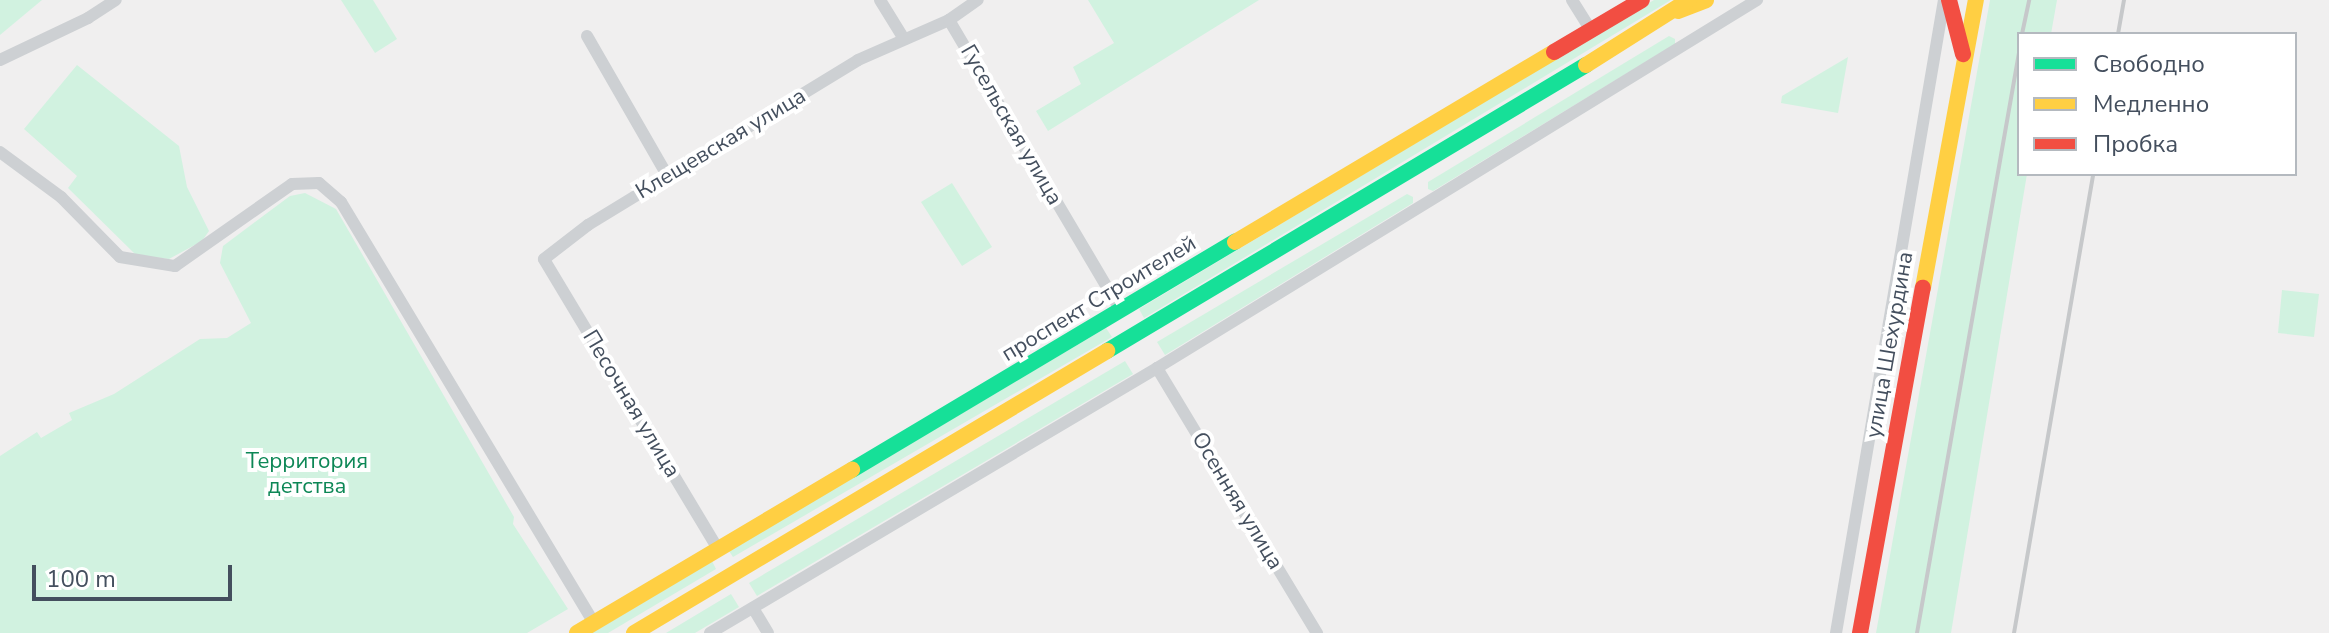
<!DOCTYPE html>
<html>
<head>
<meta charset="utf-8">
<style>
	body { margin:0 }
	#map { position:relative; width:2329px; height:633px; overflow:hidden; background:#f0efef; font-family:"Nunito Sans",sans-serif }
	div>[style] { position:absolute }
	.green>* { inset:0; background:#d1f2e0 }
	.street>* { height:12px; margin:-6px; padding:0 6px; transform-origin:6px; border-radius:6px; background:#cdd0d3 }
	.fast>* { height:16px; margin:-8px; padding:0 8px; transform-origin:8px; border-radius:8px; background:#16e098 }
	.slow>* { height:16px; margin:-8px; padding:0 8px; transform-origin:8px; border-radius:8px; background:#ffcf43 }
	.jam>* { height:16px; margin:-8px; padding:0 8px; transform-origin:8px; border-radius:8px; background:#f24e42 }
	.rail>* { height:4px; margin:-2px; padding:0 2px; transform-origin:2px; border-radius:2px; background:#c6c8ca }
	span { translate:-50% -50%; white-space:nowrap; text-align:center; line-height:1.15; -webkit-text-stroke:8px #fff; paint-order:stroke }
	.street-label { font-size:22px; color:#444f5e }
	.park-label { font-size:22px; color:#0d8756 }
	.legend { position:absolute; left:2017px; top:32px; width:280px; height:144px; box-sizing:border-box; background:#fff; border:2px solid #b4b9bf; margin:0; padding:10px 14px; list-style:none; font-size:24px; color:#444f5e }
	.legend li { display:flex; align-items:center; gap:16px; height:40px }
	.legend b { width:40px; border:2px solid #b4b9bf }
	.scale { position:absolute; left:32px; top:565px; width:200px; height:36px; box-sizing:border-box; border:4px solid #444f5e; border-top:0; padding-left:10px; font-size:24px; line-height:28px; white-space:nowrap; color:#444f5e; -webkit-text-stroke:6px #fff; paint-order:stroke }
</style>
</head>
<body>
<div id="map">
	<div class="green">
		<div style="clip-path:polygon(0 0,42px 0,0 35px)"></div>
		<div style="clip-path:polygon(341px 0,373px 0,397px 39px,375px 53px)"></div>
		<div style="clip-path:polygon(1088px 0,1259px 0,1048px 131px,1036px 111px,1081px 84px,1073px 67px,1114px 43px)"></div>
		<div style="clip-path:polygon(1654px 0,1671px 0,1144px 318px,1139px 309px)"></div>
		<div style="clip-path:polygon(1990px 0,2057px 0,2051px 34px,2019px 34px,2019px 174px,2027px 174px,1951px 633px,1876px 633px)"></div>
		<div style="clip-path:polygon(1669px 36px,1675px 39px,1675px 44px,1433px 191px,1428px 189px,1428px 182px)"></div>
		<div style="clip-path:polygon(1848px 57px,1838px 113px,1781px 103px,1782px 96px)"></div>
		<div style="clip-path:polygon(77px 65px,179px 146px,187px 187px,209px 231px,202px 241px,169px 259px,136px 255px,68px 188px,77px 176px,24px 129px)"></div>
		<div style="clip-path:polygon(952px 183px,992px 247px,962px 266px,921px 202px)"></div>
		<div style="clip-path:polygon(305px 193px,336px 209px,514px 517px,513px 524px,568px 609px,527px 633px,0 633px,0 456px,37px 432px,41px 438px,72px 420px,69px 413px,114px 394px,200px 339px,227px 338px,251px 323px,220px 263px,223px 246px,290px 196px)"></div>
		<div style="clip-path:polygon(1407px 194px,1413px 197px,1413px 203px,1165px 355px,1157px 342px)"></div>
		<div style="clip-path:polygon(2282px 290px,2319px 294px,2314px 337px,2278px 333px)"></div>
		<div style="clip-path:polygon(1106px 328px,1112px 337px,733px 557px,729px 551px)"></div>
		<div style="clip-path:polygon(1125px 361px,1133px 374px,757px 596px,749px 583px)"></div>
		<div style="clip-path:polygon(712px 561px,716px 569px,608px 633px,592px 633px)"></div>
		<div style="clip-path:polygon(731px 594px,739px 607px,695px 633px,666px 633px)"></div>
	</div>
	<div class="street">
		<div style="left:880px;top:0;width:46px;rotate:58.4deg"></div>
		<div style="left:1572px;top:0;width:36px;rotate:58deg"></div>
		<div style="left:949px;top:20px;width:338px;rotate:59.4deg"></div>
		<div style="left:587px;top:36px;width:163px;rotate:60.1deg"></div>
		<div style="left:0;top:60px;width:98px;rotate:-25.5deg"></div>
		<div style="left:88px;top:18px;width:33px;rotate:-33deg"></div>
		<div style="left:0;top:152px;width:76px;rotate:36.4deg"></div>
		<div style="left:61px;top:197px;width:84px;rotate:45.5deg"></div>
		<div style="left:120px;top:257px;width:56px;rotate:9.3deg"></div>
		<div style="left:175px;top:266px;width:143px;rotate:-35deg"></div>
		<div style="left:292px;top:184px;width:27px;rotate:-2deg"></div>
		<div style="left:319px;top:183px;width:29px;rotate:41deg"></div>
		<div style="left:341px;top:202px;width:491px;rotate:59deg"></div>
		<div style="left:1157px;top:368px;width:310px;rotate:58.9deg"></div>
		<div style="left:718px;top:549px;width:338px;rotate:-121deg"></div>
		<div style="left:544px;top:259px;width:56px;rotate:-37.7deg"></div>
		<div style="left:588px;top:225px;width:316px;rotate:-31.4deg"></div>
		<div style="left:858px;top:60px;width:99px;rotate:-23.7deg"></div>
		<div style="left:949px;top:20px;width:35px;rotate:-35deg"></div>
		<div style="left:753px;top:608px;width:29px;rotate:59deg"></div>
		<div style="left:710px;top:633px;width:520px;rotate:-30.66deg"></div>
		<div style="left:1157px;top:368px;width:704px;rotate:-31.52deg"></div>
		<div style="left:1836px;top:633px;width:642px;rotate:-80.32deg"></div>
	</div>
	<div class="fast">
		<div style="left:1107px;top:351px;width:558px;rotate:-30.84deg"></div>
		<div style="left:852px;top:470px;width:446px;rotate:-30.8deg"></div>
	</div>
	<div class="slow">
		<div style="left:1678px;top:11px;width:30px;rotate:-21deg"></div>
		<div style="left:1586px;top:65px;width:122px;rotate:-32.3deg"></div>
		<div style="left:1235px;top:242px;width:371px;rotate:-30.8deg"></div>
		<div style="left:1923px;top:288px;width:293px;rotate:-79.6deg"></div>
		<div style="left:577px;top:633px;width:320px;rotate:-30.7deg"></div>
		<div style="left:634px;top:633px;width:551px;rotate:-30.8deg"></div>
	</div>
	<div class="jam">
		<div style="left:1949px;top:0;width:56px;rotate:75.5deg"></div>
		<div style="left:1554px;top:52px;width:102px;rotate:-30.6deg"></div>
		<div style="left:1860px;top:633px;width:351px;rotate:-79.7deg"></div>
	</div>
	<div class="rail">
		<div style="left:2022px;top:34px;width:35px;rotate:-78deg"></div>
		<div style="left:2118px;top:34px;width:35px;rotate:-80deg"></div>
		<div style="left:1917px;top:633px;width:589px;rotate:-80.03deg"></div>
		<div style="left:2014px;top:633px;width:466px;rotate:-80.2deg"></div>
	</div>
	<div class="street-label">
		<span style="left:1011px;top:125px;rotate:60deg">Гусельская улица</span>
		<span style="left:721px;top:144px;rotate:-31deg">Клещевская улица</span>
		<span style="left:1099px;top:299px;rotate:-31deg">проспект Строителей</span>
		<span style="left:1890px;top:345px;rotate:-80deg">улица Шехурдина</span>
		<span style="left:631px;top:404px;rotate:59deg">Песочная улица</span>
		<span style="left:1237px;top:501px;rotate:59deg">Осенняя улица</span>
	</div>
	<div class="park-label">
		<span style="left:307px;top:474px">Территория<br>детства</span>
	</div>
	<ul class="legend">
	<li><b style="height:10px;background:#16e098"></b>Свободно</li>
	<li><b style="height:10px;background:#ffcf43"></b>Медленно</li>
	<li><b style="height:10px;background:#f24e42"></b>Пробка</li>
	</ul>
	<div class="scale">100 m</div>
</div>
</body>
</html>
